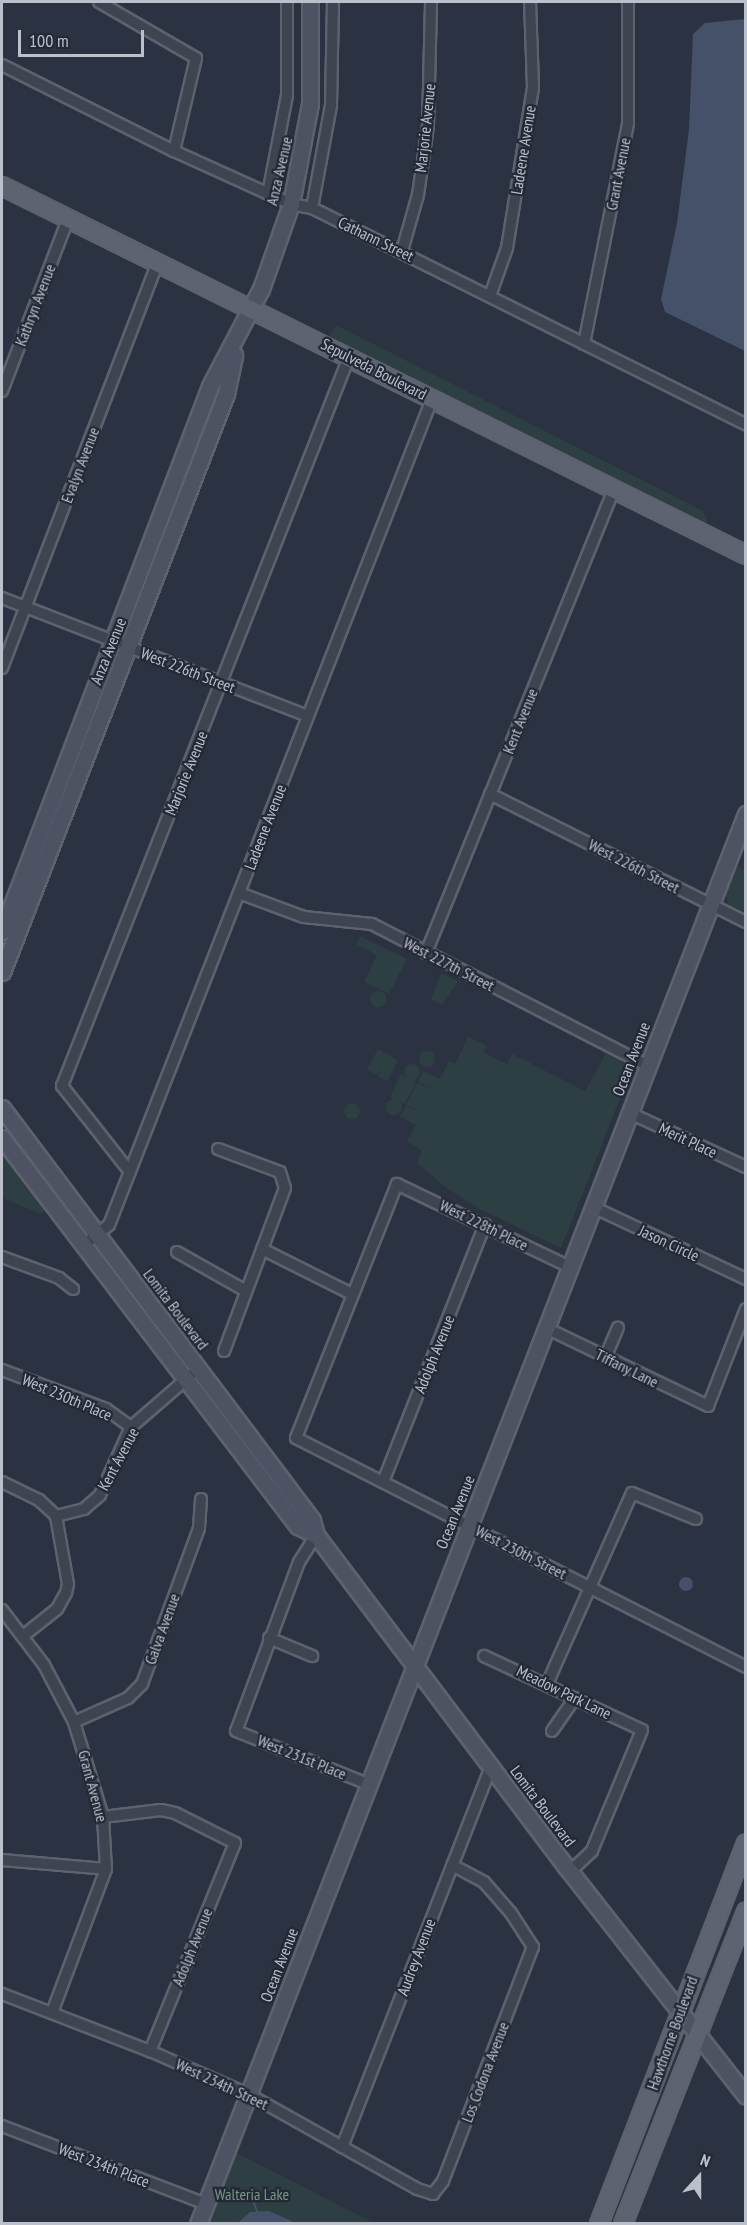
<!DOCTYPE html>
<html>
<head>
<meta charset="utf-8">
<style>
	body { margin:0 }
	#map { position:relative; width:747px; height:2225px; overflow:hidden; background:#2b3241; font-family:"PT Sans Narrow",sans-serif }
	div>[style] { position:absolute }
	.green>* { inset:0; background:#2e3f43 }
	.round { border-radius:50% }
	.water>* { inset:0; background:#455069 }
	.stream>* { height:2px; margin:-1px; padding:0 1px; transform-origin:1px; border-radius:1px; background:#455069 }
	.roads { filter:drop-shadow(2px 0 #5d626e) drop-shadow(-2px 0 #5d626e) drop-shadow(0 2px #5d626e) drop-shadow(0 -2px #5d626e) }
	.street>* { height:10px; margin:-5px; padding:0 5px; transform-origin:5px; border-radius:5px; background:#3f4451 }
	.secondary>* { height:15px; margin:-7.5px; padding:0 7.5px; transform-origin:7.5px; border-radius:7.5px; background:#4d5363 }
	.primary>* { height:16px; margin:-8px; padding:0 8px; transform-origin:8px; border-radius:8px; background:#5d6370 }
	span { translate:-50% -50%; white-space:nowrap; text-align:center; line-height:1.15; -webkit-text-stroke:4.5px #232936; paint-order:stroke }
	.street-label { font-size:16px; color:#bcc0cb }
	.park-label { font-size:16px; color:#769881 }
	.frame { position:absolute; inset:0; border:3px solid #bcc0cb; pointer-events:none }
	.north { position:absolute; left:669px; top:2147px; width:60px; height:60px; -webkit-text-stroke:4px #232936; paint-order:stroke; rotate:21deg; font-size:16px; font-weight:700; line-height:24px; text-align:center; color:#bcc0cb }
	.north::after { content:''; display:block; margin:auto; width:21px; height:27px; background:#bcc0cb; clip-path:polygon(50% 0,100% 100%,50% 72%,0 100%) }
	.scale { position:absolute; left:18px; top:30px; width:126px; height:27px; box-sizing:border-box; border:3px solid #bcc0cb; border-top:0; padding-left:8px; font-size:18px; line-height:21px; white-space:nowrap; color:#bcc0cb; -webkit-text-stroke:4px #232936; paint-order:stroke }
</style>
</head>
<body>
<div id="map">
	<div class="green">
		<div style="clip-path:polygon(336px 325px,703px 511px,707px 520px,704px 534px,325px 345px)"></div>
		<div style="clip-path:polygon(735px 865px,745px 870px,745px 912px,728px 904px,725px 893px)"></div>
		<div style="clip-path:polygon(360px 936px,407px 959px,389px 994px,364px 982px,377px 955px,356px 944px)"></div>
		<div style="clip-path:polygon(441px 973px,458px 981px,442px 1005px,431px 999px)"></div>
		<div class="round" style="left:370px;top:991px;width:16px;height:16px"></div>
		<div style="clip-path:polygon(468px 1037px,487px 1046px,484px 1053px,507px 1064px,512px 1054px,585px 1091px,606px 1053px,632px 1068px,561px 1248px,480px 1209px,444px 1186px,417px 1163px,422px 1150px,407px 1142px,416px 1125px,400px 1117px,406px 1106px,422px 1113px,406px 1105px,417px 1083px,434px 1090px,418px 1082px,423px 1071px,440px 1079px,449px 1061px,455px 1064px)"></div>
		<div style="clip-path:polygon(378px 1049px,398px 1060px,388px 1081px,378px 1076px,382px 1067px,377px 1075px,367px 1070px)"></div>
		<div class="round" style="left:419px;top:1051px;width:16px;height:16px"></div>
		<div class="round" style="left:404px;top:1064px;width:16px;height:16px"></div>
		<div style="clip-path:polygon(401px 1074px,416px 1082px,405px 1104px,390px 1097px)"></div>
		<div class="round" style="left:386px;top:1099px;width:16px;height:16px"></div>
		<div class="round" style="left:344px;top:1103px;width:16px;height:16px"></div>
		<div style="clip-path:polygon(2px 1150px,45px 1208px,42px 1214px,2px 1198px)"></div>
		<div style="clip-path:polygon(235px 2152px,374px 2223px,208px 2224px)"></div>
	</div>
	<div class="water">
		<div style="clip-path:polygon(745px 19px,746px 19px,745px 351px,665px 312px,661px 299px,677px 223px,689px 129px,693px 34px,705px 23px)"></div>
		<div class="round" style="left:679px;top:1577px;width:14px;height:14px"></div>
		<div style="clip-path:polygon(269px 2211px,296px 2223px,238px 2223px,250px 2212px)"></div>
	</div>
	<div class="stream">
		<div style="left:254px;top:2203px;width:12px;rotate:70deg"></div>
	</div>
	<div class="roads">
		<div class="street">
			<div style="left:99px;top:2px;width:112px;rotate:30deg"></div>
			<div style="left:196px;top:58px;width:96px;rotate:103.3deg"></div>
			<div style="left:2px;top:65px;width:192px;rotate:26.6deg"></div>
			<div style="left:174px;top:151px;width:128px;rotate:24.4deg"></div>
			<div style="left:291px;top:204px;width:21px;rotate:11deg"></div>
			<div style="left:312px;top:208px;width:485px;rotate:26.5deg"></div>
			<div style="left:268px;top:194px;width:101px;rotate:-79.1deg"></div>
			<div style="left:287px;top:95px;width:93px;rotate:-90deg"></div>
			<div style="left:312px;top:208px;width:105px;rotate:-79.5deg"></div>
			<div style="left:331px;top:105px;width:103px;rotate:-88.9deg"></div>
			<div style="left:402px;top:251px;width:58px;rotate:-74.1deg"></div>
			<div style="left:418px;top:195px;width:70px;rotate:-81.8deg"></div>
			<div style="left:428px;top:126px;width:124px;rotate:-88.6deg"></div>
			<div style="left:490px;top:296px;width:51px;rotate:-70.5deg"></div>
			<div style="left:507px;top:248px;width:163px;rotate:-80.8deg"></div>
			<div style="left:533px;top:87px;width:85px;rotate:-92deg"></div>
			<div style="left:584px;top:344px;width:225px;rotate:-78.7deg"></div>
			<div style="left:628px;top:123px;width:121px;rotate:-90deg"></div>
			<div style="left:2px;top:391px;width:184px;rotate:-69deg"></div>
			<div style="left:2px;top:598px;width:328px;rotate:21.1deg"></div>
			<div style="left:2px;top:668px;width:435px;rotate:-69deg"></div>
			<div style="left:490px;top:794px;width:286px;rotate:26.6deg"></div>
			<div style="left:239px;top:893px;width:69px;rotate:20.3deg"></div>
			<div style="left:304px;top:917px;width:68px;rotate:5.9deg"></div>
			<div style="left:372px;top:924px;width:310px;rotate:27.2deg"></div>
			<div style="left:426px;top:953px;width:501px;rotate:-67.94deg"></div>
			<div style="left:630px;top:1113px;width:128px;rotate:25deg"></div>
			<div style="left:218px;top:1149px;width:66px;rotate:20.4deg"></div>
			<div style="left:280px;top:1172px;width:17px;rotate:73deg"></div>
			<div style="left:285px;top:1188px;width:174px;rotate:110.5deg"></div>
			<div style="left:130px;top:1172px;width:110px;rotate:-128.3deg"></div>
			<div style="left:62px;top:1086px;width:783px;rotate:-68.51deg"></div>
			<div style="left:593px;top:1207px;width:169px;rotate:25.2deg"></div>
			<div style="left:84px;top:1245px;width:32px;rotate:-39deg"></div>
			<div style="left:109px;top:1225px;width:887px;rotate:-68.64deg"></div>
			<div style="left:262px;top:1249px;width:101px;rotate:26.6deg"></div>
			<div style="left:177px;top:1252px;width:79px;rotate:29.5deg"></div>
			<div style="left:2px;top:1257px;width:61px;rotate:20.2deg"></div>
			<div style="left:59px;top:1278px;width:18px;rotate:38deg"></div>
			<div style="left:570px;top:1267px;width:192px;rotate:-154.4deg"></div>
			<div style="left:397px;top:1184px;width:273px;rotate:111.7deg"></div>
			<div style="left:296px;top:1438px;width:505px;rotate:26.97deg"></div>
			<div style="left:546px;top:1328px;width:180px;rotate:25.7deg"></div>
			<div style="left:708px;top:1406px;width:104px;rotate:-68.6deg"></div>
			<div style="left:605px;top:1358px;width:33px;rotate:-67deg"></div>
			<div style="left:2px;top:1370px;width:111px;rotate:20.6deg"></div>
			<div style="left:106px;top:1409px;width:31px;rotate:36deg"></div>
			<div style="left:2px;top:1482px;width:41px;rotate:25.9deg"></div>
			<div style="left:39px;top:1500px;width:23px;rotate:43deg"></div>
			<div style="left:383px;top:1482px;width:277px;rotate:-68.4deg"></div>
			<div style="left:316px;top:1535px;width:32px;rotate:122deg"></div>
			<div style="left:299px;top:1562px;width:180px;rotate:110.4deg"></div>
			<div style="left:236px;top:1731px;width:142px;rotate:21.9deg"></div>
			<div style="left:2px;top:1610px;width:69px;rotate:52.6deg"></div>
			<div style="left:44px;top:1665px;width:64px;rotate:62.2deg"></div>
			<div style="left:74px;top:1722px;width:99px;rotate:73deg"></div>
			<div style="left:103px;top:1817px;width:52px;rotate:86.7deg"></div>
			<div style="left:106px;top:1869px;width:154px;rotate:110.6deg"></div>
			<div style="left:23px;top:1636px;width:43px;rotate:-38.5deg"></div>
			<div style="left:57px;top:1609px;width:18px;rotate:-61deg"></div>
			<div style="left:66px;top:1593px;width:9px;rotate:-77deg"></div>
			<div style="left:68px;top:1584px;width:69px;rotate:-100deg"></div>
			<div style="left:56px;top:1516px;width:29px;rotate:-14deg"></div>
			<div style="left:84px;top:1509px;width:21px;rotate:-41deg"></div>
			<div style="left:100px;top:1495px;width:75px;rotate:-65.5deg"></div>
			<div style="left:131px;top:1427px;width:79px;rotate:-40.9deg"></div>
			<div style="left:269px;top:1638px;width:47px;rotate:22.7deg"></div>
			<div style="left:484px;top:1656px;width:174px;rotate:25.1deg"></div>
			<div style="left:642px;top:1730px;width:131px;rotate:112.5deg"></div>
			<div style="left:592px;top:1851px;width:21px;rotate:137deg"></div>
			<div style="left:577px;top:1865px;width:10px;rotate:156deg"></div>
			<div style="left:547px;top:1684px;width:209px;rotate:-66deg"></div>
			<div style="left:632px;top:1493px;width:69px;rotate:22.1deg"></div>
			<div style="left:74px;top:1722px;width:59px;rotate:-24deg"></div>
			<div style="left:128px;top:1698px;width:20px;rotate:-45deg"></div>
			<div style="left:142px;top:1684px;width:166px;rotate:-69.9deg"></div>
			<div style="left:199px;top:1528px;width:29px;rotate:-86deg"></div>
			<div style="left:552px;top:1731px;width:40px;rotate:-55.1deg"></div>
			<div style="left:103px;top:1817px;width:58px;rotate:-6.9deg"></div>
			<div style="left:161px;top:1810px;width:14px;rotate:12deg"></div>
			<div style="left:175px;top:1813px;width:67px;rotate:26.6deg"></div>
			<div style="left:235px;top:1843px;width:225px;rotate:112.2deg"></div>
			<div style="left:2px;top:1860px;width:104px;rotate:4.9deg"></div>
			<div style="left:2px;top:1994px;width:159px;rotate:21.1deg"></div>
			<div style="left:150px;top:2051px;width:107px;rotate:23.7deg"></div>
			<div style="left:248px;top:2094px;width:194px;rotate:29.3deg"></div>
			<div style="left:417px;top:2189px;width:17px;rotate:17deg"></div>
			<div style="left:433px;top:2194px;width:16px;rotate:-52deg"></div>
			<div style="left:443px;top:2181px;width:251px;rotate:-69deg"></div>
			<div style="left:533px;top:1947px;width:40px;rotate:-122.9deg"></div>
			<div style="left:511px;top:1913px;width:41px;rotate:-131.1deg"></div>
			<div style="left:484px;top:1882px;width:36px;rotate:-152deg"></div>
			<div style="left:2px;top:2126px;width:218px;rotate:20.9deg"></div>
			<div style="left:342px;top:2147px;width:409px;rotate:-68.6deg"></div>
		</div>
		<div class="secondary">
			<div style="left:2px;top:931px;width:583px;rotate:-69.11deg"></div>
			<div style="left:210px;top:386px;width:110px;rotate:-62.3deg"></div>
			<div style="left:261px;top:289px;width:90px;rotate:-70.6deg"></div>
			<div style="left:291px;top:204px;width:103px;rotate:-79.3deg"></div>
			<div style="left:310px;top:103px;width:101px;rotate:-90deg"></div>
			<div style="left:2px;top:972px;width:620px;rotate:-68.82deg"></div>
			<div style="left:226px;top:394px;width:40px;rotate:-78deg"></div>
			<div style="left:2px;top:1108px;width:516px;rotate:53.04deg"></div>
			<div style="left:312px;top:1520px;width:16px;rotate:75deg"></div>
			<div style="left:316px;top:1535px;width:418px;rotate:53deg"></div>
			<div style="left:568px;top:1869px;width:288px;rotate:51.9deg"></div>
			<div style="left:2px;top:1138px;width:488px;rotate:52.7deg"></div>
			<div style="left:298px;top:1526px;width:20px;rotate:27deg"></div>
			<div style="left:198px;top:2224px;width:1513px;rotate:-68.76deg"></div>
		</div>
		<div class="primary">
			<div style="left:2px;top:186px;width:830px;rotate:26.38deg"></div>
			<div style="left:599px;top:2224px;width:408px;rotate:-68.9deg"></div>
			<div style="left:623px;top:2224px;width:336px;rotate:-68.5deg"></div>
		</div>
	</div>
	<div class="street-label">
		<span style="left:425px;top:128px;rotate:-84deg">Marjorie Avenue</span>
		<span style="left:523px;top:150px;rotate:-81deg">Ladeene Avenue</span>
		<span style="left:279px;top:171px;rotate:-77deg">Anza Avenue</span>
		<span style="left:618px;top:174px;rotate:-79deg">Grant Avenue</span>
		<span style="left:376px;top:239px;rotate:26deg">Cathann Street</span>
		<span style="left:35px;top:305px;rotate:-69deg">Kathryn Avenue</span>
		<span style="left:374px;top:369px;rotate:27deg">Sepulveda Boulevard</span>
		<span style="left:80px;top:465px;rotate:-69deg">Evalyn Avenue</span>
		<span style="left:108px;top:651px;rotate:-68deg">Anza Avenue</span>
		<span style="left:188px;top:670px;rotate:21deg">West 226th Street</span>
		<span style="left:520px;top:721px;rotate:-68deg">Kent Avenue</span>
		<span style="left:186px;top:773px;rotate:-68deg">Marjorie Avenue</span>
		<span style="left:265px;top:827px;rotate:-69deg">Ladeene Avenue</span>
		<span style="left:634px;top:866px;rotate:27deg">West 226th Street</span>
		<span style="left:449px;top:964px;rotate:27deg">West 227th Street</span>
		<span style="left:631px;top:1059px;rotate:-69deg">Ocean Avenue</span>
		<span style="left:688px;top:1140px;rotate:25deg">Merit Place</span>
		<span style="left:484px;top:1225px;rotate:26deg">West 228th Place</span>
		<span style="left:669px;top:1243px;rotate:25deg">Jason Circle</span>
		<span style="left:176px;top:1309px;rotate:53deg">Lomita Boulevard</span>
		<span style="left:434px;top:1354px;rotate:-68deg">Adolph Avenue</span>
		<span style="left:627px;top:1368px;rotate:26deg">Tiffany Lane</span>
		<span style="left:67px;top:1397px;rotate:23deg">West 230th Place</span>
		<span style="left:118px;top:1459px;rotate:-62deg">Kent Avenue</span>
		<span style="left:455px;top:1512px;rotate:-68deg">Ocean Avenue</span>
		<span style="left:521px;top:1552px;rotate:27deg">West 230th Street</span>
		<span style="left:162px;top:1629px;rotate:-70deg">Galva Avenue</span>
		<span style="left:564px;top:1692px;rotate:26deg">Meadow Park Lane</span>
		<span style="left:302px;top:1757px;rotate:22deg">West 231st Place</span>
		<span style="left:93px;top:1786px;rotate:75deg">Grant Avenue</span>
		<span style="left:543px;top:1806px;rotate:53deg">Lomita Boulevard</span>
		<span style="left:192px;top:1947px;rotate:-68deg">Adolph Avenue</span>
		<span style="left:416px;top:1957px;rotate:-69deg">Audrey Avenue</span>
		<span style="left:279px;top:1965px;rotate:-69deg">Ocean Avenue</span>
		<span style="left:672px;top:2033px;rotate:-70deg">Hawthorne Boulevard</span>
		<span style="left:485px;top:2072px;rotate:-69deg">Los Codona Avenue</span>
		<span style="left:222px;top:2084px;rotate:25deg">West 234th Street</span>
		<span style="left:104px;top:2165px;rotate:21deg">West 234th Place</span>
	</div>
	<div class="park-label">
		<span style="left:252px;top:2194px">Walteria Lake</span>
	</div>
	<div class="frame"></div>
	<div class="north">N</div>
	<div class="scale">100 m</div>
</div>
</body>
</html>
